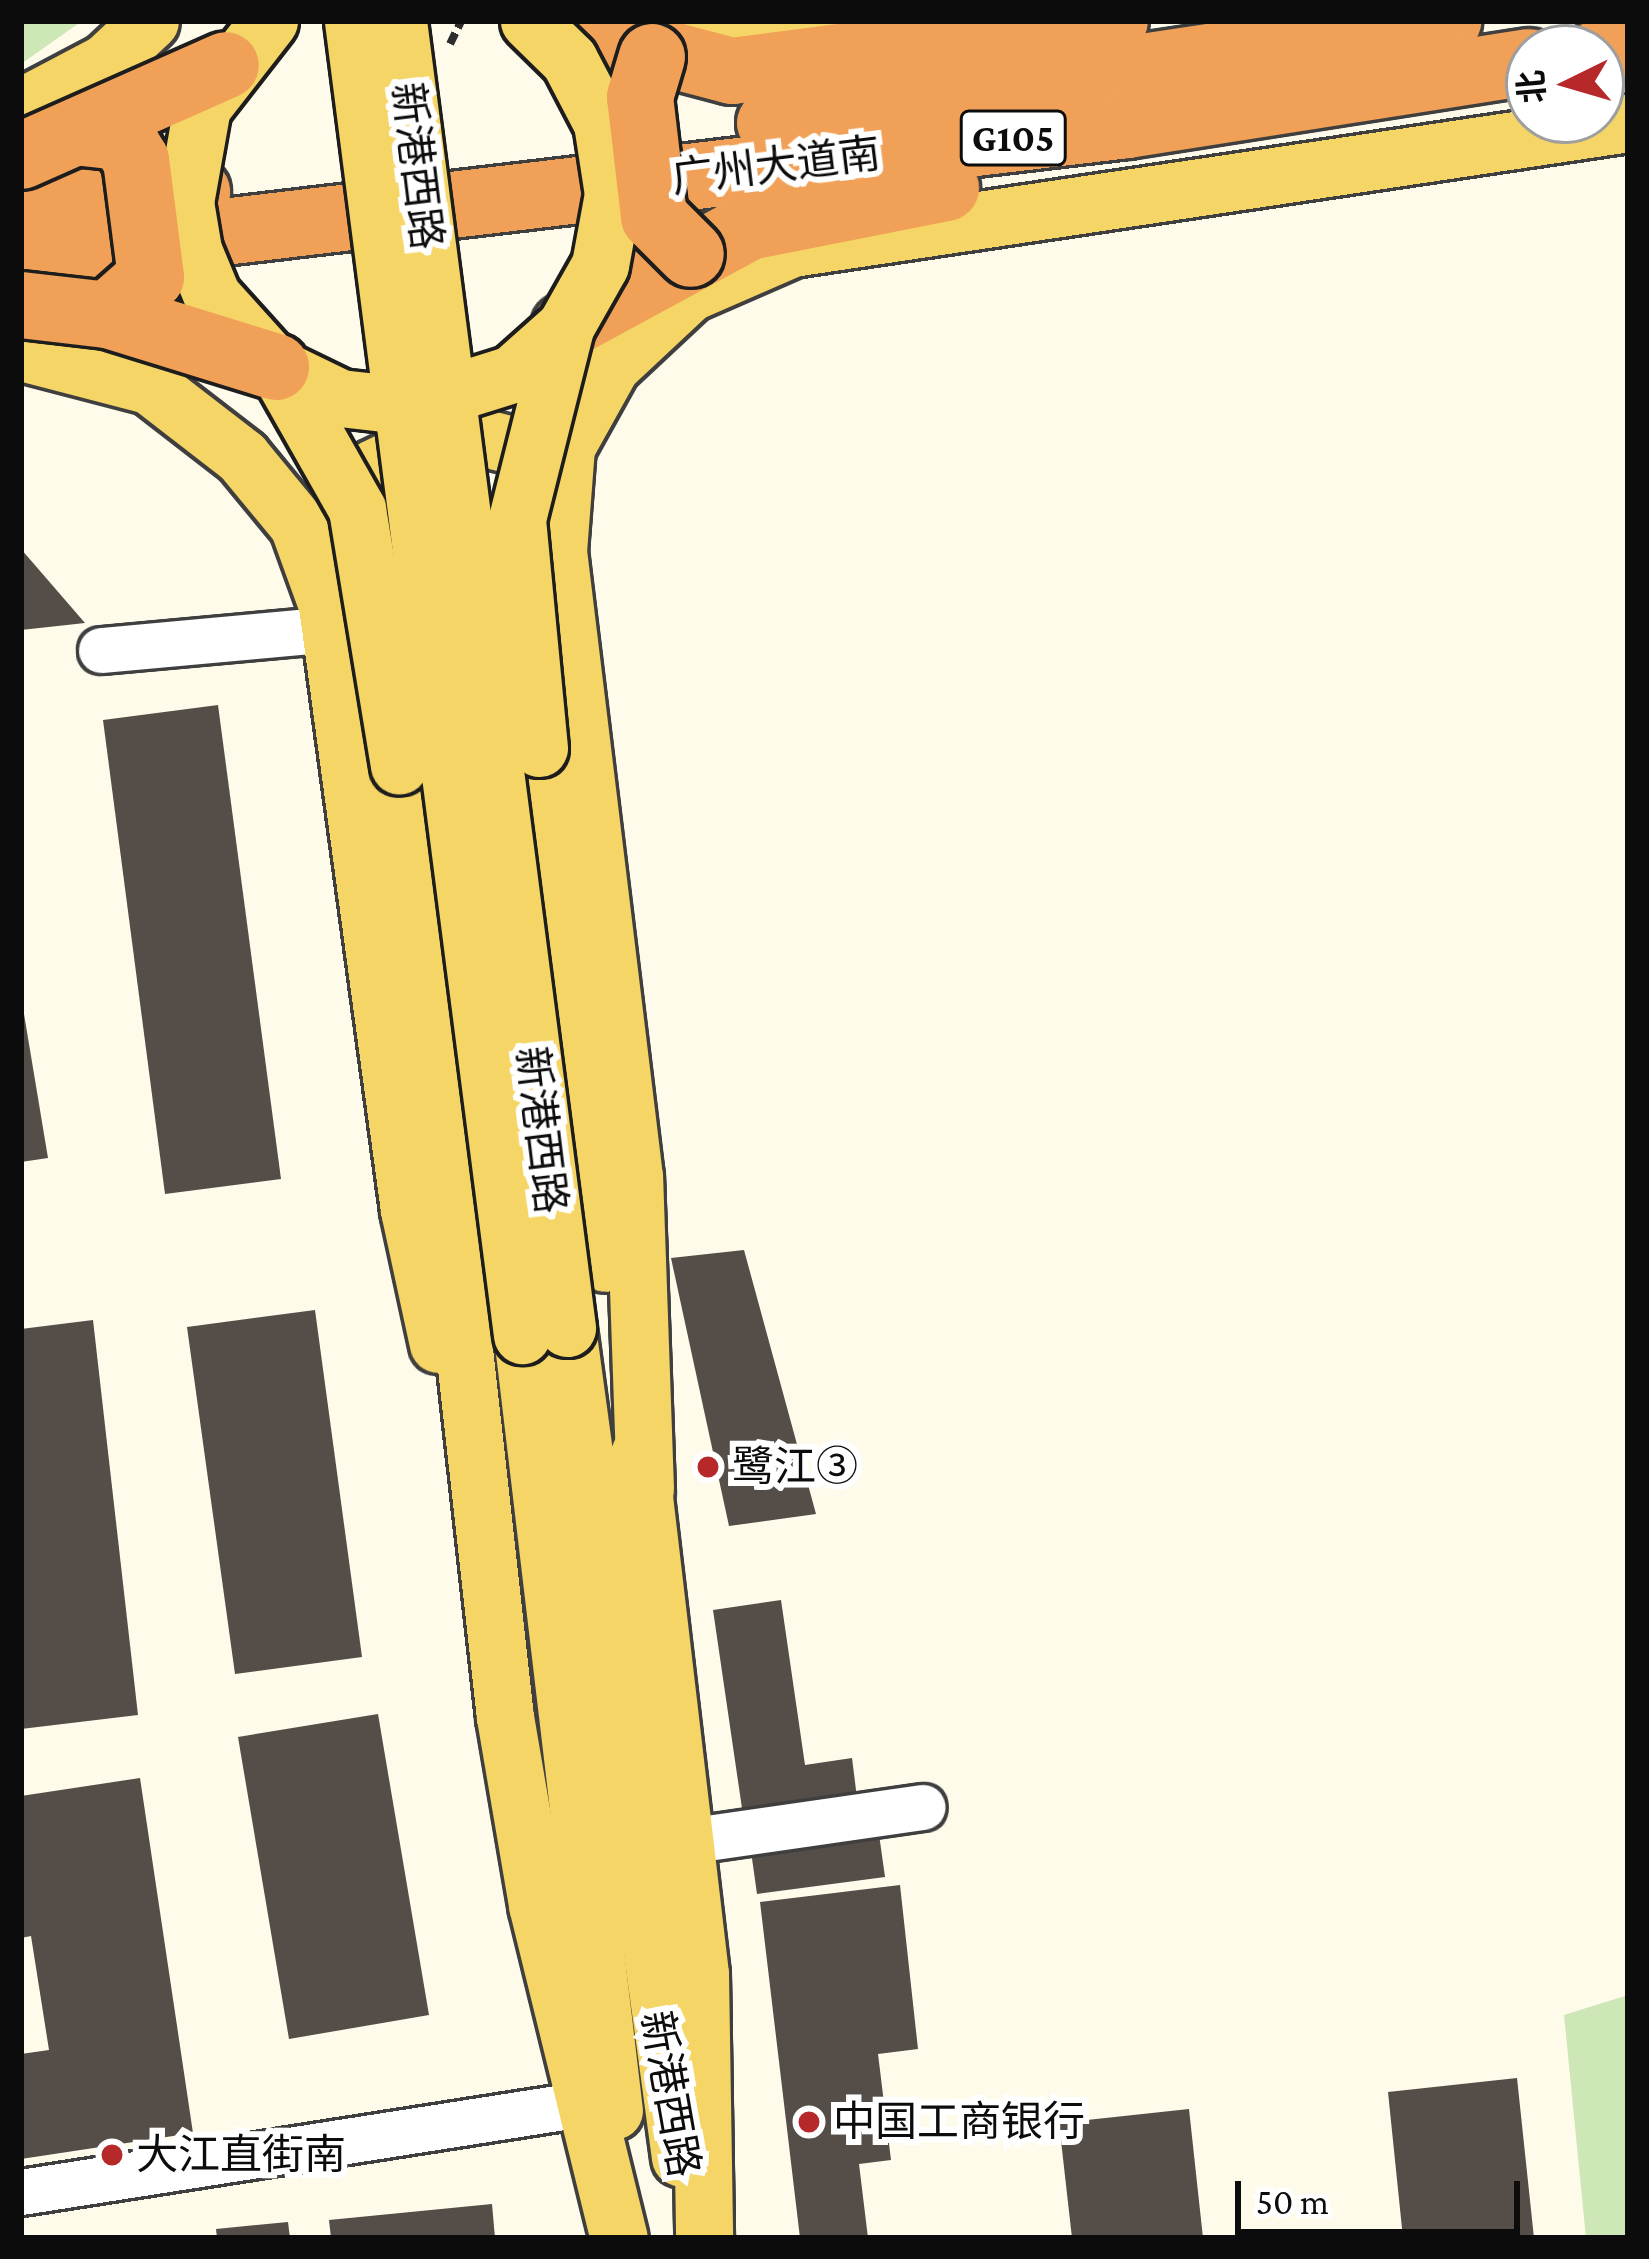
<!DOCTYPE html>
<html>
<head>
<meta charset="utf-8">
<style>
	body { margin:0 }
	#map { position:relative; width:1649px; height:2259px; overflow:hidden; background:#fefbeb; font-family:"Crimson Pro","Noto Sans SC",serif }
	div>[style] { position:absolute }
	.green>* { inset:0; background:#cee7b6 }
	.building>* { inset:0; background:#544d48 }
	.path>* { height:8px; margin-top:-4px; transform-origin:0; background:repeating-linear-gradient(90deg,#2e2e2e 0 12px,transparent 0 18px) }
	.roads { filter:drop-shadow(3px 0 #3f3f3f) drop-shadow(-3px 0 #3f3f3f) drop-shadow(0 3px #3f3f3f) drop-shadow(0 -3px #3f3f3f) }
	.minor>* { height:45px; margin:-22.5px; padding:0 22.5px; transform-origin:22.5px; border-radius:22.5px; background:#fff }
	.major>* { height:57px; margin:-28.5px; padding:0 28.5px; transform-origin:28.5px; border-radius:28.5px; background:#f5d565 }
	.highway>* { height:66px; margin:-33px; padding:0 33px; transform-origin:33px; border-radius:33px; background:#f0a157 }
	.bridges { filter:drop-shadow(3px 0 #1d1d1d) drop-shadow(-3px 0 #1d1d1d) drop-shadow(0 3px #1d1d1d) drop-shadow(0 -3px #1d1d1d) }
	.major-bridge>* { height:57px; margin:-28.5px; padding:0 28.5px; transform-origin:28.5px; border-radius:28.5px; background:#f5d565 }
	.highway-bridge>* { height:66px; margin:-33px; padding:0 33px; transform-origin:33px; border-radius:33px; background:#f0a157 }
	.dots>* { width:33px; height:33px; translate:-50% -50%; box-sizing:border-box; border:6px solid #fff; border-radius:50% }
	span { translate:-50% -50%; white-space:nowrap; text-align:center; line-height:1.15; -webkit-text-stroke:12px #fff; paint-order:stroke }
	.shield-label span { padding:3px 9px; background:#fff; border:3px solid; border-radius:9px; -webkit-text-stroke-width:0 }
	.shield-label { font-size:39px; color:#0c0c0c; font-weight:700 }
	.street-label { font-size:42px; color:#0c0c0c }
	.poi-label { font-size:42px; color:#0c0c0c }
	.left { translate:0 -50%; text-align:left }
	.frame { position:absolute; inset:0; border:24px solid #0c0c0c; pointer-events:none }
	.north { position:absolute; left:1505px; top:24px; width:120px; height:120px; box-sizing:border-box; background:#fff; border:3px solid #9e9e9e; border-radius:50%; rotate:265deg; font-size:33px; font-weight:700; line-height:48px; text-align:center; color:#0c0c0c }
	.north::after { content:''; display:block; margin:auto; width:42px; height:54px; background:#b7282b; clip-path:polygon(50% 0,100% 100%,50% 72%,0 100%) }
	.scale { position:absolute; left:1235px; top:2181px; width:285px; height:54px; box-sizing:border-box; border:6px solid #0c0c0c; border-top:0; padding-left:15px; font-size:36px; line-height:42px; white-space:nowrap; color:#0c0c0c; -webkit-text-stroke:9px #fff; paint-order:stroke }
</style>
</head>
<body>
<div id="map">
	<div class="green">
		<div style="clip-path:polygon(21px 21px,82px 21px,21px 64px)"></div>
		<div style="clip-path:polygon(1628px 1995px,1628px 2238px,1586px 2238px,1564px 2015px)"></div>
	</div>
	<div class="building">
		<div style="clip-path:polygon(21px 549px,85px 623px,21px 630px)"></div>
		<div style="clip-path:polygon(218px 705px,281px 1179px,165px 1194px,103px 720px)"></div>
		<div style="clip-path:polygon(21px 996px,48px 1158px,21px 1162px)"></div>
		<div style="clip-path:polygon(744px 1250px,816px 1514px,729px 1526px,671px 1258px)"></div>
		<div style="clip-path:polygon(315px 1310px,362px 1657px,235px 1674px,187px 1327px)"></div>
		<div style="clip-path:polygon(93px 1320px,138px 1715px,21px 1729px,21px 1329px)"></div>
		<div style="clip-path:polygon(781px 1600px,805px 1765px,852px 1758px,858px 1806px,744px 1822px,713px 1610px)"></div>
		<div style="clip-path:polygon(378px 1714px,429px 2015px,289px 2039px,238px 1737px)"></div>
		<div style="clip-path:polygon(140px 1778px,193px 2133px,21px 2159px,21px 2054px,49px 2050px,31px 1936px,21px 1938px,21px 1796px)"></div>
		<div style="clip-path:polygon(877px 1820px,885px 1877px,757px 1894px,749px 1837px)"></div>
		<div style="clip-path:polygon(900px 1885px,918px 2049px,878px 2054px,891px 2160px,859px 2164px,868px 2238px,800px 2238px,760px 1902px)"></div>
		<div style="clip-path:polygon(1517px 2078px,1534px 2238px,1403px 2238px,1388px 2092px)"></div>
		<div style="clip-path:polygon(1189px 2109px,1203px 2238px,1072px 2238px,1059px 2123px)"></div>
		<div style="clip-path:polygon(492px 2204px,495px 2238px,331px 2238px,329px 2220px)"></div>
		<div style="clip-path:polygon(288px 2222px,290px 2238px,217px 2238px,216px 2229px)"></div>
	</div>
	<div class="path">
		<div style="left:450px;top:44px;width:25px;rotate:-64deg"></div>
	</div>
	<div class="roads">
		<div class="minor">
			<div style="left:101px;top:650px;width:231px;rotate:-5.2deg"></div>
			<div style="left:686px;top:1841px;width:239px;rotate:-8.2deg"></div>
			<div style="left:21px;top:2192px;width:568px;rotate:-8.91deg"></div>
		</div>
		<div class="major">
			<div style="left:698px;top:21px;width:116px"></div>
			<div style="left:21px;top:107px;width:96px;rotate:-27.9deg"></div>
			<div style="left:106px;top:62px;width:60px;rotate:-43deg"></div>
			<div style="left:21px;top:352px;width:132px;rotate:14.5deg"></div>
			<div style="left:149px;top:385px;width:118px;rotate:37.7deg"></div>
			<div style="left:242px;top:457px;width:88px;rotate:50.5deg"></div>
			<div style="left:298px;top:525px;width:85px;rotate:70.1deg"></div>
			<div style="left:327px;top:605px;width:611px;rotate:82.28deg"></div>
			<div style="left:409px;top:1210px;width:137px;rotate:77.8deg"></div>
			<div style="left:357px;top:509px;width:44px;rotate:-68.7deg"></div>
			<div style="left:373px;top:468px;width:30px;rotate:-26deg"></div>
			<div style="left:400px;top:455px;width:75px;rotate:-15.5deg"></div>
			<div style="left:472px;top:435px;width:59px;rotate:13.8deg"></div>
			<div style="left:539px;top:748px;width:519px;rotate:82.7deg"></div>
			<div style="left:399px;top:766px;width:957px;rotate:83.64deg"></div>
			<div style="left:505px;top:1717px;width:191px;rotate:80.3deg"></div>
			<div style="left:537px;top:1905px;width:343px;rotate:76.2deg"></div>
			<div style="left:567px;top:1328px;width:837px;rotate:82.24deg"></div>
			<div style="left:522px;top:1335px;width:781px;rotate:83.24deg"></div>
			<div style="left:639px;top:1454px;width:524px;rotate:83.31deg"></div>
			<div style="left:700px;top:1974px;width:264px;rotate:89.1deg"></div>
			<div style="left:645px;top:1489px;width:312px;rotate:-92deg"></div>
			<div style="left:634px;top:1177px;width:631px;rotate:-96.92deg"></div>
			<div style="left:558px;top:551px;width:104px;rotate:-85.6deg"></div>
			<div style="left:566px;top:447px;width:93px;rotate:-60.9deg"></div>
			<div style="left:611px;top:366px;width:107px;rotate:-43.1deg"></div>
			<div style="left:689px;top:293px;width:112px;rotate:-23.6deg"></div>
			<div style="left:792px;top:248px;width:845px;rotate:-8.5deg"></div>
		</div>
		<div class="highway">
			<div style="left:543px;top:21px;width:196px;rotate:14.8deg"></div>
			<div style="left:732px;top:71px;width:386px;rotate:-7.4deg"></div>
			<div style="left:1601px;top:51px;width:27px;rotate:-8deg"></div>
			<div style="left:770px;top:123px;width:686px;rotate:-8.56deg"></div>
			<div style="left:21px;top:208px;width:177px;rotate:-5.2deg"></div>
			<div style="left:21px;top:256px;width:1114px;rotate:-6.75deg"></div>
			<div style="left:1127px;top:125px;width:407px;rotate:-8.9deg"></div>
			<div style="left:565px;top:327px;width:209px;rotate:-28.5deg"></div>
			<div style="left:749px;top:227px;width:201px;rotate:-11.2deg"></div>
		</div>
	</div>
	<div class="bridges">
		<div class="major-bridge">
			<div style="left:269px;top:21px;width:109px;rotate:127.9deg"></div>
			<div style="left:202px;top:107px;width:97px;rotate:100.1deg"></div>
			<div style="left:185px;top:202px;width:49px;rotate:80.5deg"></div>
			<div style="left:193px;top:250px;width:50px;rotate:67.6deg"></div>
			<div style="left:212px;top:296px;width:96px;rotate:48deg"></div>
			<div style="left:276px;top:367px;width:71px;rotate:25.8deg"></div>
			<div style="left:340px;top:398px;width:70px;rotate:6.5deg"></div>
			<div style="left:410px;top:406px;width:107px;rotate:-17.4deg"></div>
			<div style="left:512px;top:374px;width:71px;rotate:-41.6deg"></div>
			<div style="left:565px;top:327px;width:71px;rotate:-60.6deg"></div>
			<div style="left:600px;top:265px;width:72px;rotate:-79.6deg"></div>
			<div style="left:613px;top:194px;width:72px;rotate:-98.8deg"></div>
			<div style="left:602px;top:123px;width:71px;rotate:-117.6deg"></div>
			<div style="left:569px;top:60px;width:56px;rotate:-135.7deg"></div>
			<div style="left:353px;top:21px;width:1325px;rotate:82.67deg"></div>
			<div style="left:398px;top:21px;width:1318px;rotate:82.63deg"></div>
			<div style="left:279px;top:371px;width:159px;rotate:60.5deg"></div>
			<div style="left:357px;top:509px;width:260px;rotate:80.7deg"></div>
			<div style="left:539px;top:748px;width:230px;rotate:-95.5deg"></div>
			<div style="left:517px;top:519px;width:197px;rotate:-75.9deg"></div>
		</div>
		<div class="highway-bridge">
			<div style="left:652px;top:57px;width:42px;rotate:106.7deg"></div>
			<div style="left:640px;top:97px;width:121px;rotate:83.3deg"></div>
			<div style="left:654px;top:217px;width:52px;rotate:45deg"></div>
			<div style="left:83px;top:133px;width:39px;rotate:6deg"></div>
			<div style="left:122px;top:137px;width:27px;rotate:59deg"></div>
			<div style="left:136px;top:160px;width:118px;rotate:82.7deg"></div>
			<div style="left:151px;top:277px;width:57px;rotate:138.5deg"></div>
			<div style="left:21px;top:156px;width:224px;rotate:-23.9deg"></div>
			<div style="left:21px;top:305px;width:88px;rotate:6.6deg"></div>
			<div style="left:108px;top:315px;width:176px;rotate:17.2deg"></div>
		</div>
	</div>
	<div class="dots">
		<div style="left:708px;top:1467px;background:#b7282b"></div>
		<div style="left:809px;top:2122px;background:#b7282b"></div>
		<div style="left:112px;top:2155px;background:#b7282b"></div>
	</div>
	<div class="shield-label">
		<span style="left:1013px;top:138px">G105</span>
	</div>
	<div class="street-label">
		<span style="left:417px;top:166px;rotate:83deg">新港西路</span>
		<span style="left:776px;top:166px;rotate:-7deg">广州大道南</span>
		<span style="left:541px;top:1130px;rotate:83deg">新港西路</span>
		<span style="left:670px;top:2094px;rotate:80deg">新港西路</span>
	</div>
	<div class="poi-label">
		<span class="left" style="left:732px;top:1467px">鹭江③</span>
		<span class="left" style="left:833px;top:2122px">中国工商银行</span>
		<span class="left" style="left:136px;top:2155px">大江直街南</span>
	</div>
	<div class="frame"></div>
	<div class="north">北</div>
	<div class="scale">50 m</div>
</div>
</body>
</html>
